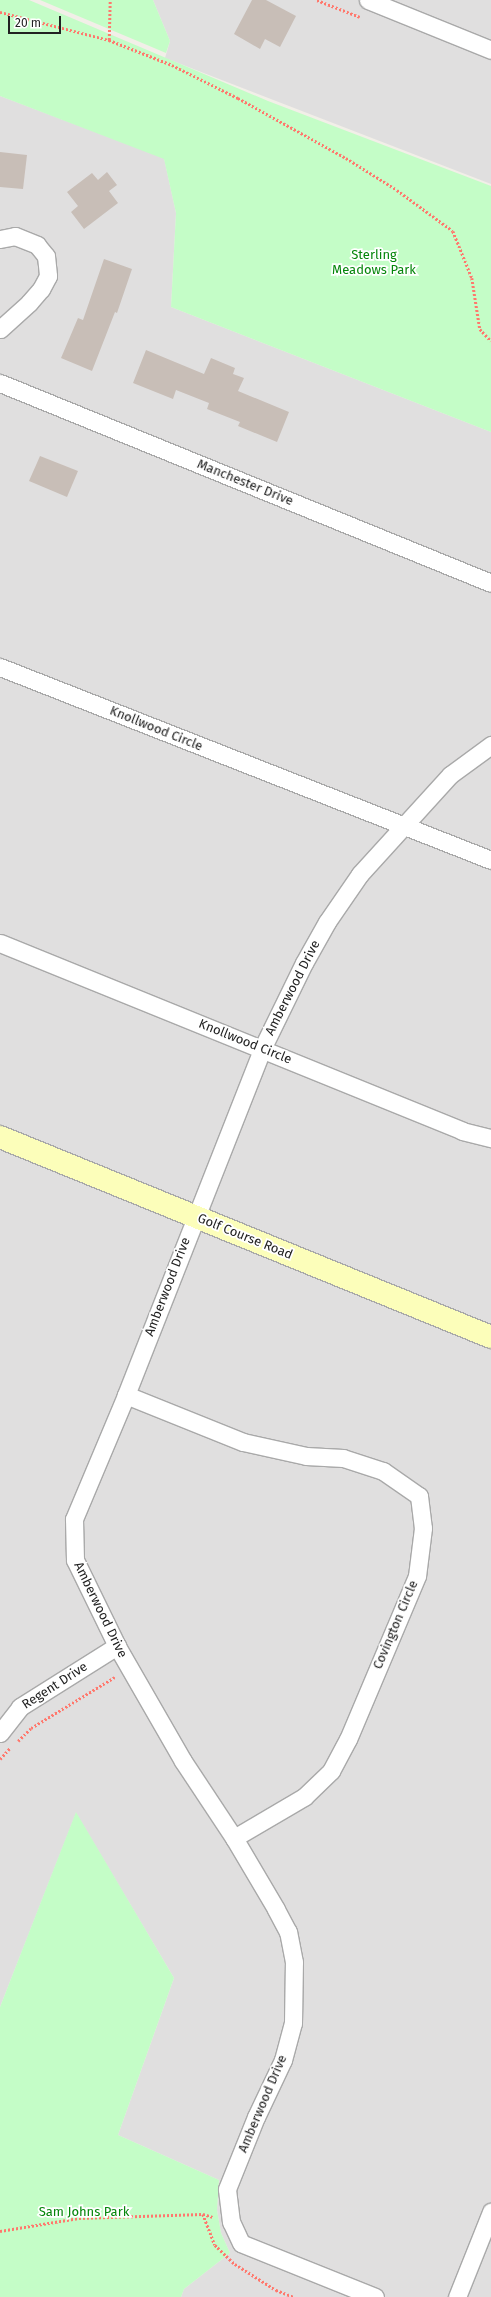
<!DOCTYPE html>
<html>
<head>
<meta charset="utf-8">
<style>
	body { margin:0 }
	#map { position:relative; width:491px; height:2297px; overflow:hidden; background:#f2efe8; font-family:"Fira Sans",sans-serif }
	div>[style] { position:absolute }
	.residential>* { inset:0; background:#e0dfdf }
	.park>* { inset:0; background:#c4fdc7 }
	.building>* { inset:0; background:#c8beb7 }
	.path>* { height:2.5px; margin-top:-1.25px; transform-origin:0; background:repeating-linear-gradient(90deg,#ff786d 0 2px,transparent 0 4px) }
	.roads { filter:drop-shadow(1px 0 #a9a9a9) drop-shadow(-1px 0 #a9a9a9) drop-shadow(0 1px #a9a9a9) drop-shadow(0 -1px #a9a9a9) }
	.street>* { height:17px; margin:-8.5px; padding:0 8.5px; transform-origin:8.5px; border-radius:8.5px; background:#fff }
	.secondary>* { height:22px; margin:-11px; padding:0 11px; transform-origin:11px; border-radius:11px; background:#fcfeba }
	span { translate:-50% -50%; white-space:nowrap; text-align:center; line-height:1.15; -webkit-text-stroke:3.5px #fff; paint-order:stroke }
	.park-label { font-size:13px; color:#05860b }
	.street-label { font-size:13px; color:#222 }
	.scale { position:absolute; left:8px; top:16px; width:53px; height:18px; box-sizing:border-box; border:2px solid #222; border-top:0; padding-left:5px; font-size:12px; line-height:14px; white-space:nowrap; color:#222; -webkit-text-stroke:3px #fff; paint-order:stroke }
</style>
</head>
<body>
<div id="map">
	<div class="residential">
		<div style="clip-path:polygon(153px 0,491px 0,491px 184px,165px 58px,170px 41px)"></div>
		<div style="clip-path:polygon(0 96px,164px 158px,176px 213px,171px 307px,491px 432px,491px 2297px,181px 2297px,184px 2289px,230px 2253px,221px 2233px,217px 2210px,219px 2180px,118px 2135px,174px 1978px,76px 1813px,0 2007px)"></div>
	</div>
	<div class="park">
		<div style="clip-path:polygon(0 0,29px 0,268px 101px,491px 186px,491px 432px,171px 307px,176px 213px,164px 159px,0 96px)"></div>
		<div style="clip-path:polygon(40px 0,153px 0,170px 41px,166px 53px)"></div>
		<div style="clip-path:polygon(76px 1812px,174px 1978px,118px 2135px,219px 2180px,217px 2210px,221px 2233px,230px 2253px,184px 2289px,181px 2297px,0 2297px,0 2007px)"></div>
	</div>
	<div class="building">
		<div style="clip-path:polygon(252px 0,266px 0,296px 16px,280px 47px,265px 39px,260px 49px,234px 34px)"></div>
		<div style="clip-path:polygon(0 152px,27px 155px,23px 189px,0 187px)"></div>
		<div style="clip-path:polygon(107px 172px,117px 185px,109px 191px,118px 203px,84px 229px,71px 212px,78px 206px,67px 192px,92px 173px,98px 180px)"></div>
		<div style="clip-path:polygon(104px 259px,132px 269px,117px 313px,115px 312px,92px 371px,61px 358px,78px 318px,83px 320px)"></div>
		<div style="clip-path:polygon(146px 350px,204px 374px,211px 358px,235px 368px,233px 374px,244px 378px,238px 391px,289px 412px,277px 442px,238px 426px,240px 422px,207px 409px,209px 403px,176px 390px,173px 399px,133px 383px)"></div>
		<div style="clip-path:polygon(40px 456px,78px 471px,67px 497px,29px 481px)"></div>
	</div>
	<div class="path">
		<div style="left:317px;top:0;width:46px;rotate:21.6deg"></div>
		<div style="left:0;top:12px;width:113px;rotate:14.4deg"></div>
		<div style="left:109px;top:40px;width:68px;rotate:21.6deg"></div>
		<div style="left:172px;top:65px;width:74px;rotate:26.6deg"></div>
		<div style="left:238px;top:98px;width:124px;rotate:29.1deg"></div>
		<div style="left:346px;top:158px;width:60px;rotate:32.1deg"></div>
		<div style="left:397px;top:190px;width:69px;rotate:36.2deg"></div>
		<div style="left:453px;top:231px;width:51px;rotate:68deg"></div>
		<div style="left:472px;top:278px;width:52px;rotate:81.1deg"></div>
		<div style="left:480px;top:329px;width:16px;rotate:47deg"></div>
		<div style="left:109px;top:40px;width:40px;rotate:-88.6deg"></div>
		<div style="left:18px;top:1741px;width:18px;rotate:-45deg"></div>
		<div style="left:31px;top:1728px;width:98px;rotate:-31.3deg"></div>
		<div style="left:0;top:1759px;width:15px;rotate:-48deg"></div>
		<div style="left:203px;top:2214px;width:33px;rotate:69deg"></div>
		<div style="left:215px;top:2245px;width:28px;rotate:44deg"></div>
		<div style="left:235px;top:2264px;width:49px;rotate:32.4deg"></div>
		<div style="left:276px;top:2290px;width:19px;rotate:21deg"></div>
		<div style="left:0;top:2231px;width:80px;rotate:-9.3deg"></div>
		<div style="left:79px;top:2218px;width:124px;rotate:-1.8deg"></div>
		<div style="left:203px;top:2214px;width:10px;rotate:17deg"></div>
	</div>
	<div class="roads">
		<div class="street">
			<div style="left:368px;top:0;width:133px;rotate:22.1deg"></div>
			<div style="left:0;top:239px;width:15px;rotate:-11deg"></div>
			<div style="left:15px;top:236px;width:24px;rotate:22deg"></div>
			<div style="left:37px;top:245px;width:14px;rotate:51deg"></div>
			<div style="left:46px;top:256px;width:20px;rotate:84deg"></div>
			<div style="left:48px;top:276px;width:15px;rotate:118deg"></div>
			<div style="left:41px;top:289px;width:18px;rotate:131deg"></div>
			<div style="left:29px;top:303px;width:39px;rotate:138deg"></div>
			<div style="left:0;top:383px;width:530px;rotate:22.16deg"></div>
			<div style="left:0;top:667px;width:528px;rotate:21.46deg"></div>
			<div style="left:0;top:943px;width:499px;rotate:22.1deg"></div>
			<div style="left:462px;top:1131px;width:30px;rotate:14deg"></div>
			<div style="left:126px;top:1395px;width:126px;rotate:21.9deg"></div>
			<div style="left:243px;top:1442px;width:65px;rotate:12.5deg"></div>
			<div style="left:306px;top:1456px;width:37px;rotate:3deg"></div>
			<div style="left:343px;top:1458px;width:42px;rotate:18deg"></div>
			<div style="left:383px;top:1471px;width:44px;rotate:34.8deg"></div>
			<div style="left:419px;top:1496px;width:32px;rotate:83deg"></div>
			<div style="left:423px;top:1528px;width:48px;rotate:97.1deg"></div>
			<div style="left:417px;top:1576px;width:177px;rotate:112.9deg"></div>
			<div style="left:348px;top:1739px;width:36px;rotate:118deg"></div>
			<div style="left:331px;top:1771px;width:37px;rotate:136deg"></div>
			<div style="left:304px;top:1797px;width:81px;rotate:149.6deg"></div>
			<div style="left:0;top:1733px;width:33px;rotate:-52deg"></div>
			<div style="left:20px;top:1707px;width:115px;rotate:-32.2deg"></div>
			<div style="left:375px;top:2297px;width:144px;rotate:-158.1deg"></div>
			<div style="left:241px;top:2243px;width:23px;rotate:-115deg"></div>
			<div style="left:231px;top:2222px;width:33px;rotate:-97deg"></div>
			<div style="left:227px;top:2189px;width:78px;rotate:-68.1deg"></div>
			<div style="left:256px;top:2117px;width:63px;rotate:-64.7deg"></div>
			<div style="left:283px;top:2060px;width:38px;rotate:-75deg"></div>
			<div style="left:293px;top:2023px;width:61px;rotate:-89.1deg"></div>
			<div style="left:294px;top:1962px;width:31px;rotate:-101deg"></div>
			<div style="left:288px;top:1932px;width:26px;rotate:-118deg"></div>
			<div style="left:276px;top:1909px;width:82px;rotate:-120.6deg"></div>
			<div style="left:234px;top:1838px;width:92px;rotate:-123.5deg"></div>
			<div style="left:183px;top:1761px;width:133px;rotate:-119.9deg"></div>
			<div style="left:117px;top:1646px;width:96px;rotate:-116deg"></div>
			<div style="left:75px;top:1560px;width:41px;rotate:-91.4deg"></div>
			<div style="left:74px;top:1519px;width:134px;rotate:-67.2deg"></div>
			<div style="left:126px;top:1395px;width:372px;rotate:-68.5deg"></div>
			<div style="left:262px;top:1049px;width:96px;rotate:-64deg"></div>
			<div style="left:304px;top:963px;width:47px;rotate:-60.7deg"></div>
			<div style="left:327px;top:922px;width:58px;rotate:-55.5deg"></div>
			<div style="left:360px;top:874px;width:134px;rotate:-47.7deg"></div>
			<div style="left:450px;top:775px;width:51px;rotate:-36.2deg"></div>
			<div style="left:457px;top:2297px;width:92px;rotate:-68.2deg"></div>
		</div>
		<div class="secondary">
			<div style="left:0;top:1137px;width:530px;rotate:22.16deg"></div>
		</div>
	</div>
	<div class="park-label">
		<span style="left:374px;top:263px">Sterling<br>Meadows Park</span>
		<span style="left:84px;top:2212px">Sam Johns Park</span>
	</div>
	<div class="street-label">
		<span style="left:245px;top:483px;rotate:22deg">Manchester Drive</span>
		<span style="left:156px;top:729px;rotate:22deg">Knollwood Circle</span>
		<span style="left:293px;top:988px;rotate:-63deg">Amberwood Drive</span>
		<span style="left:245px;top:1042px;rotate:22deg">Knollwood Circle</span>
		<span style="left:245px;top:1237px;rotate:22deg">Golf Course Road</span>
		<span style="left:168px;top:1287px;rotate:-69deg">Amberwood Drive</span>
		<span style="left:100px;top:1610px;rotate:64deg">Amberwood Drive</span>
		<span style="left:396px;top:1625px;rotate:-67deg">Covington Circle</span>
		<span style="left:55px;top:1686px;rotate:-33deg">Regent Drive</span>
		<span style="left:263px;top:2104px;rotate:-67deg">Amberwood Drive</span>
	</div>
	<div class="scale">20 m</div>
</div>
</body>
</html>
